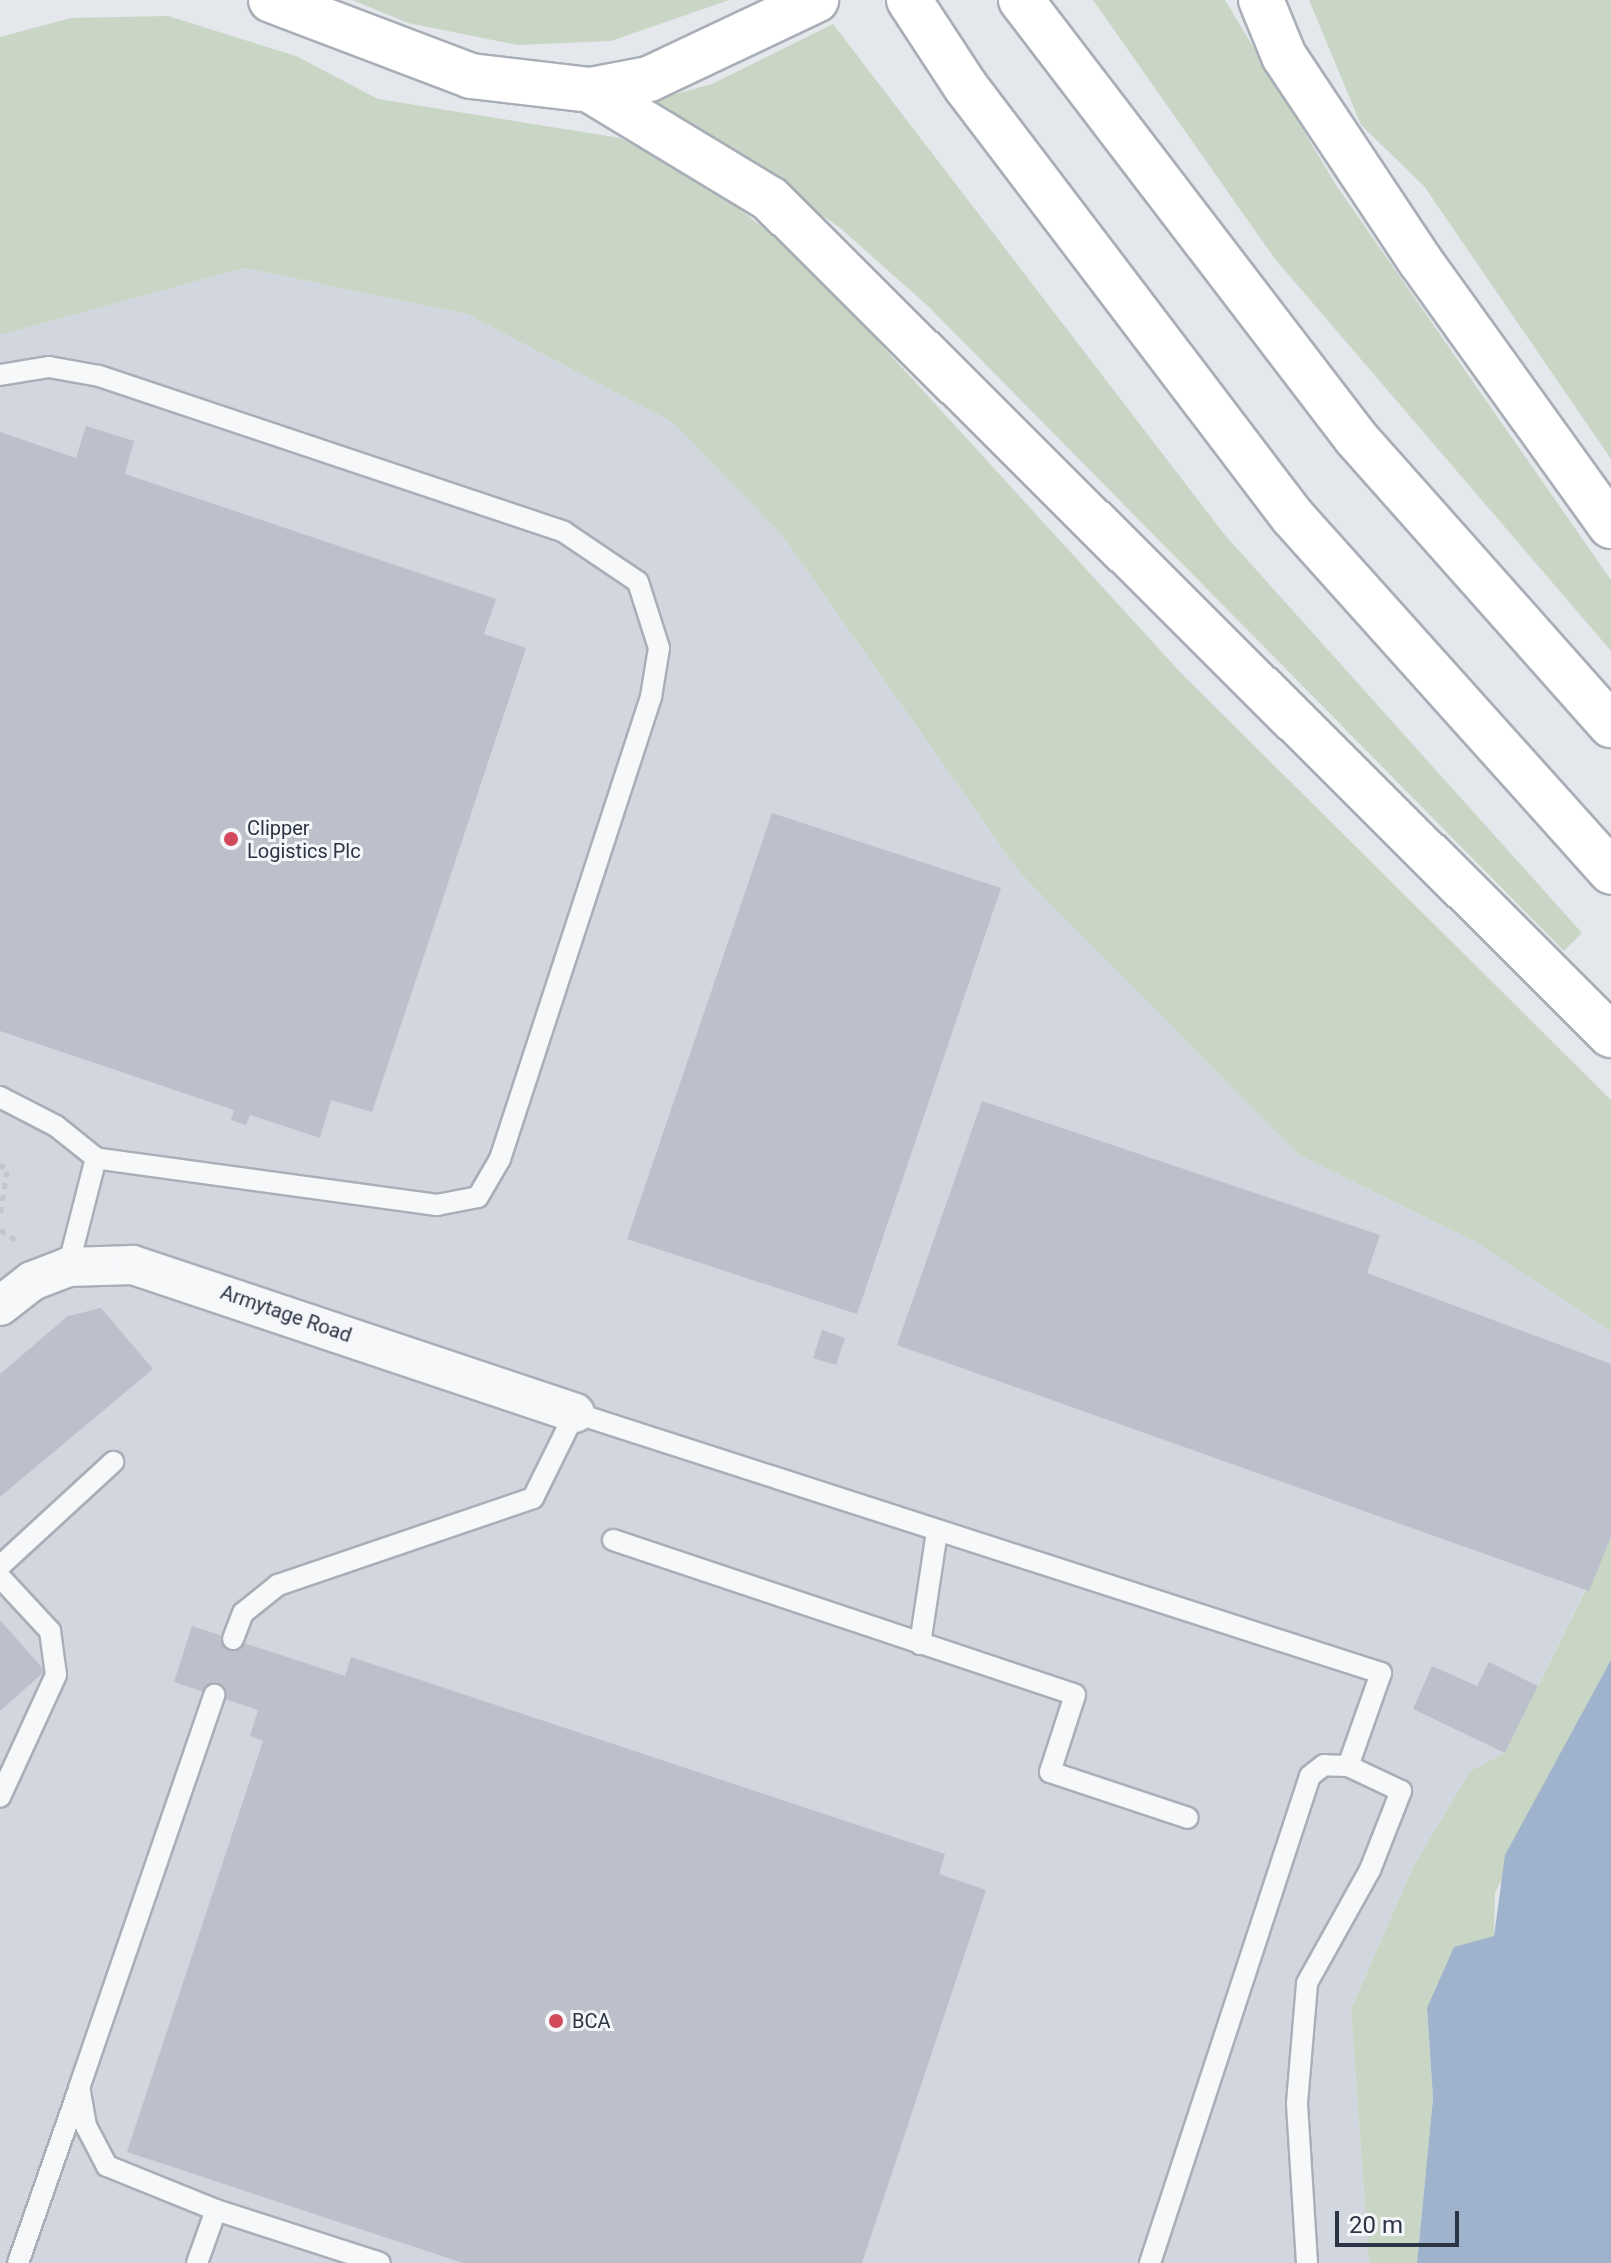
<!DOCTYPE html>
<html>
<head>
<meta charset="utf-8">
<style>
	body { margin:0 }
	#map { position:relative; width:1611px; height:2263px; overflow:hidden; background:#e4e7ec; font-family:Roboto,sans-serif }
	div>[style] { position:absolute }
	.built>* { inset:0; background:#d2d6de }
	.green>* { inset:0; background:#c9d6c5 }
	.water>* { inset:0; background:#9fb4cc }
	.building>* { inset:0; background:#bbc0ca }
	.path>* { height:5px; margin-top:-2.5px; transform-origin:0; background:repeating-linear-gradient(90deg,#c2c5cb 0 6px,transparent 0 12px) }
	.roads { filter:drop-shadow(2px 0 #a9aeb7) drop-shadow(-2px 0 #a9aeb7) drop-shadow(0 2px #a9aeb7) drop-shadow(0 -2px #a9aeb7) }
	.service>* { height:20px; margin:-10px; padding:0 10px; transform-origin:10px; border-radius:10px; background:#f7f8fa }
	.minor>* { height:38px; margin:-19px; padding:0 19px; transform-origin:19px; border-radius:19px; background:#f7f8fa }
	.trunk>* { height:44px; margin:-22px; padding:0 22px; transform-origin:22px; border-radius:22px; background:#fff }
	.motorway>* { height:44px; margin:-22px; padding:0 22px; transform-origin:22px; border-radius:22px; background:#fff }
	.dots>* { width:22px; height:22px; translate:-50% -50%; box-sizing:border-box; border:4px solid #f4f6f9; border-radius:50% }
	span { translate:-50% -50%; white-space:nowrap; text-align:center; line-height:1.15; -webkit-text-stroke:6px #f4f6f9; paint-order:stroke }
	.poi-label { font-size:20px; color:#2b3445 }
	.left { translate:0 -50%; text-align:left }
	.street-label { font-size:20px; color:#2b3445 }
	.scale { position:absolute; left:1335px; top:2211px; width:124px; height:36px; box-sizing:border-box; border:4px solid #2b3445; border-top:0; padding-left:10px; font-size:24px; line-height:28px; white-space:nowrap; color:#2b3445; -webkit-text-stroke:6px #f4f6f9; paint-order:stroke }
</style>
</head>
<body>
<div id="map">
	<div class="built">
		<div style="clip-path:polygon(244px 268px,467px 314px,672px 422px,782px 535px,1019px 872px,1299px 1155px,1474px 1241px,1611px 1331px,1611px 1537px,1505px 1753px,1470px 1771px,1414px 1865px,1351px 2009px,1369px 2263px,0 2263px,0 335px)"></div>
	</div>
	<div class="green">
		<div style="clip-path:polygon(352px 0,729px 0,611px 41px,517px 45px,408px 23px)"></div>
		<div style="clip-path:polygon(1093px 0,1225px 0,1336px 185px,1611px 580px,1611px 651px,1275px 259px)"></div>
		<div style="clip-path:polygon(1309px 0,1611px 0,1611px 459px,1424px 186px,1361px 125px)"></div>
		<div style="clip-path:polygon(168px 16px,296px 56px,378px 99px,620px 138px,709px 186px,800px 256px,1181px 673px,1611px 1100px,1611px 1331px,1474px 1241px,1299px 1155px,1019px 872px,782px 535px,672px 422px,467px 314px,244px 268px,0 335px,0 37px,71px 18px)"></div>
		<div style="clip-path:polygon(833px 24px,1224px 534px,1582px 933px,1564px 951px,928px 306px,839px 227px,651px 101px,712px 84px)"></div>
		<div style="clip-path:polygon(1611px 1538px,1611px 1660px,1495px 1893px,1494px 1936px,1427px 2008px,1433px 2098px,1417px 2263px,1369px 2263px,1351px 2009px,1414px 1865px,1470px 1771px,1505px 1753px)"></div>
	</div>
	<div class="water">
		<div style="clip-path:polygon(1611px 1660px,1611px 2263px,1417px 2263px,1433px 2098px,1427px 2008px,1454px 1947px,1494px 1936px,1505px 1855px)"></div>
	</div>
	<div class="building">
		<div style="clip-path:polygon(86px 426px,134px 441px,125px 474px,496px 599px,484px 634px,526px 648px,372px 1112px,331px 1100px,320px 1138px,250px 1115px,246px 1125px,231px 1120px,234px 1110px,0 1031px,0 432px,76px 458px)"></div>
		<div style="clip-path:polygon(772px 813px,1001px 888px,857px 1314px,627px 1239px)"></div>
		<div style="clip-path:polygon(982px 1101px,1380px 1235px,1367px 1273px,1611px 1364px,1611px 1537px,1589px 1591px,897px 1345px)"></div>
		<div style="clip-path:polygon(101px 1308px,153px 1369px,0 1497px,0 1374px,68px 1316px)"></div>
		<div style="clip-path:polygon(822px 1330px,845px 1338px,836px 1365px,813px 1358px)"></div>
		<div style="clip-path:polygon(0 1620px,45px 1671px,0 1711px)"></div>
		<div style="clip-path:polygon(192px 1626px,345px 1676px,351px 1657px,945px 1854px,939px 1874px,986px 1890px,862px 2263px,463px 2263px,127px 2152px,263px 1741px,250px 1736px,258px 1710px,174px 1682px)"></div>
		<div style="clip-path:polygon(1489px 1662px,1538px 1686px,1505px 1753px,1413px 1709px,1432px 1666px,1477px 1686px)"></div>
	</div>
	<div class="path">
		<div style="left:0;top:1164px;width:10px;rotate:45deg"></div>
		<div style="left:7px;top:1171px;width:46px;rotate:98.8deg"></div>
		<div style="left:0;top:1230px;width:22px;rotate:32deg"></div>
	</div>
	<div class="roads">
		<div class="service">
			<div style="left:0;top:375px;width:50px;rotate:-9.3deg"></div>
			<div style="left:49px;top:367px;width:51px;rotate:10.2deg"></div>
			<div style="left:99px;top:376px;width:490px;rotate:18.5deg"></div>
			<div style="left:564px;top:532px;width:89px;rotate:34deg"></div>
			<div style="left:638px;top:582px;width:69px;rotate:72.3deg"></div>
			<div style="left:659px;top:648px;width:50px;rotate:99.3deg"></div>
			<div style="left:651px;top:697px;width:486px;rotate:108.1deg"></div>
			<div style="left:500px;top:1159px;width:44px;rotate:120.1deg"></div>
			<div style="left:478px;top:1197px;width:42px;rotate:169deg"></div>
			<div style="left:437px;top:1205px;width:344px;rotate:-172.2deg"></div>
			<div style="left:96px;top:1158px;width:51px;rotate:-141.3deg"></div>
			<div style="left:56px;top:1126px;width:63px;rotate:-152.6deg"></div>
			<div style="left:68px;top:1267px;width:113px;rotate:-75.6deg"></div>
			<div style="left:613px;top:1540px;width:487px;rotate:18.5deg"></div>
			<div style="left:1075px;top:1695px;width:81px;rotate:108deg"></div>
			<div style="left:1050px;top:1772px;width:145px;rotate:18.4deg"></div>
			<div style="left:0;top:1566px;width:154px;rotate:-42.6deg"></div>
			<div style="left:0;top:1577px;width:74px;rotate:47.2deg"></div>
			<div style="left:50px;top:1631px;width:44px;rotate:82.2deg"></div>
			<div style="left:56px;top:1675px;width:134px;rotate:114.7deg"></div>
			<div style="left:233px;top:1639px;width:28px;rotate:-69deg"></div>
			<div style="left:243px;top:1613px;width:45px;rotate:-38.7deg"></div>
			<div style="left:278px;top:1585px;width:269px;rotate:-18.8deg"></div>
			<div style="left:533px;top:1498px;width:95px;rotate:-63.7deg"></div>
			<div style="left:575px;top:1413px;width:847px;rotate:17.88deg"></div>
			<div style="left:1381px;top:1673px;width:99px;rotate:109.5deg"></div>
			<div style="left:1348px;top:1766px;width:24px;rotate:-178deg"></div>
			<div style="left:1324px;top:1765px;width:18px;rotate:142deg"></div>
			<div style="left:1310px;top:1776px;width:513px;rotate:108.19deg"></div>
			<div style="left:920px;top:1644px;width:113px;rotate:-81.4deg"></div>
			<div style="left:216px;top:2210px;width:172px;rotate:17.9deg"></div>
			<div style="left:18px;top:2263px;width:181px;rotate:-70.7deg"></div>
			<div style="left:197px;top:2263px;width:56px;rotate:-70.3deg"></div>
			<div style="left:216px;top:2210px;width:118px;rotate:-158deg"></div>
			<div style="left:107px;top:2166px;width:45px;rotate:-117.7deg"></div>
			<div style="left:86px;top:2126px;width:39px;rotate:-100deg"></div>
			<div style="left:79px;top:2088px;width:416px;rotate:-71deg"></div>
			<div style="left:1307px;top:2263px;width:160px;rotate:-93.6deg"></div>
			<div style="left:1297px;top:2103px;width:120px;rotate:-85.2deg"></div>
			<div style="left:1307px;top:1983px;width:129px;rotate:-60.9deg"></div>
			<div style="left:1370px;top:1870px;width:85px;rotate:-68.6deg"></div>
			<div style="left:1401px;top:1791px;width:59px;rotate:-154.7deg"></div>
		</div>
		<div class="minor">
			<div style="left:0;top:1306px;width:41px;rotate:-38deg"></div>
			<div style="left:32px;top:1281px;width:39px;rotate:-21deg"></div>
			<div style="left:68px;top:1267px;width:65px;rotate:-1.8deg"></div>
			<div style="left:133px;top:1265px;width:466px;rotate:18.5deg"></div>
		</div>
		<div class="trunk">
			<div style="left:271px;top:0;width:214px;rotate:20.8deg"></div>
			<div style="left:471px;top:76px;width:120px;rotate:6.7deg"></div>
			<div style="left:590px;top:90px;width:60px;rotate:-10.6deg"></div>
			<div style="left:649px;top:79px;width:185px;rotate:-25.3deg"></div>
		</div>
		<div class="motorway">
			<div style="left:909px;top:0;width:104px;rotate:56.8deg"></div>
			<div style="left:966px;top:87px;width:539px;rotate:52.77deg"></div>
			<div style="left:1292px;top:516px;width:478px;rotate:48.1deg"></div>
			<div style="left:1021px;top:0;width:551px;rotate:52.59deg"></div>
			<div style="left:1356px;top:438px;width:384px;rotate:48.4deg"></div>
			<div style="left:1261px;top:0;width:61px;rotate:67.7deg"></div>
			<div style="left:1284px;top:56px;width:247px;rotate:56.4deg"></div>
			<div style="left:1421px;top:262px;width:325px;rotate:54.3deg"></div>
			<div style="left:590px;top:90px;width:210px;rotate:31.2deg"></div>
			<div style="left:770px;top:199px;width:1186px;rotate:44.83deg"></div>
		</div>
	</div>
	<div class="dots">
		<div style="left:231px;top:839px;background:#d1495b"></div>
		<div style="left:556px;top:2021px;background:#d1495b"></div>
	</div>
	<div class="poi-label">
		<span class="left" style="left:247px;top:840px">Clipper<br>Logistics Plc</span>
		<span class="left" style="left:572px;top:2021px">BCA</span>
	</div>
	<div class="street-label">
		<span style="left:286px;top:1314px;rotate:19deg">Armytage Road</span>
	</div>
	<div class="scale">20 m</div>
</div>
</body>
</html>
